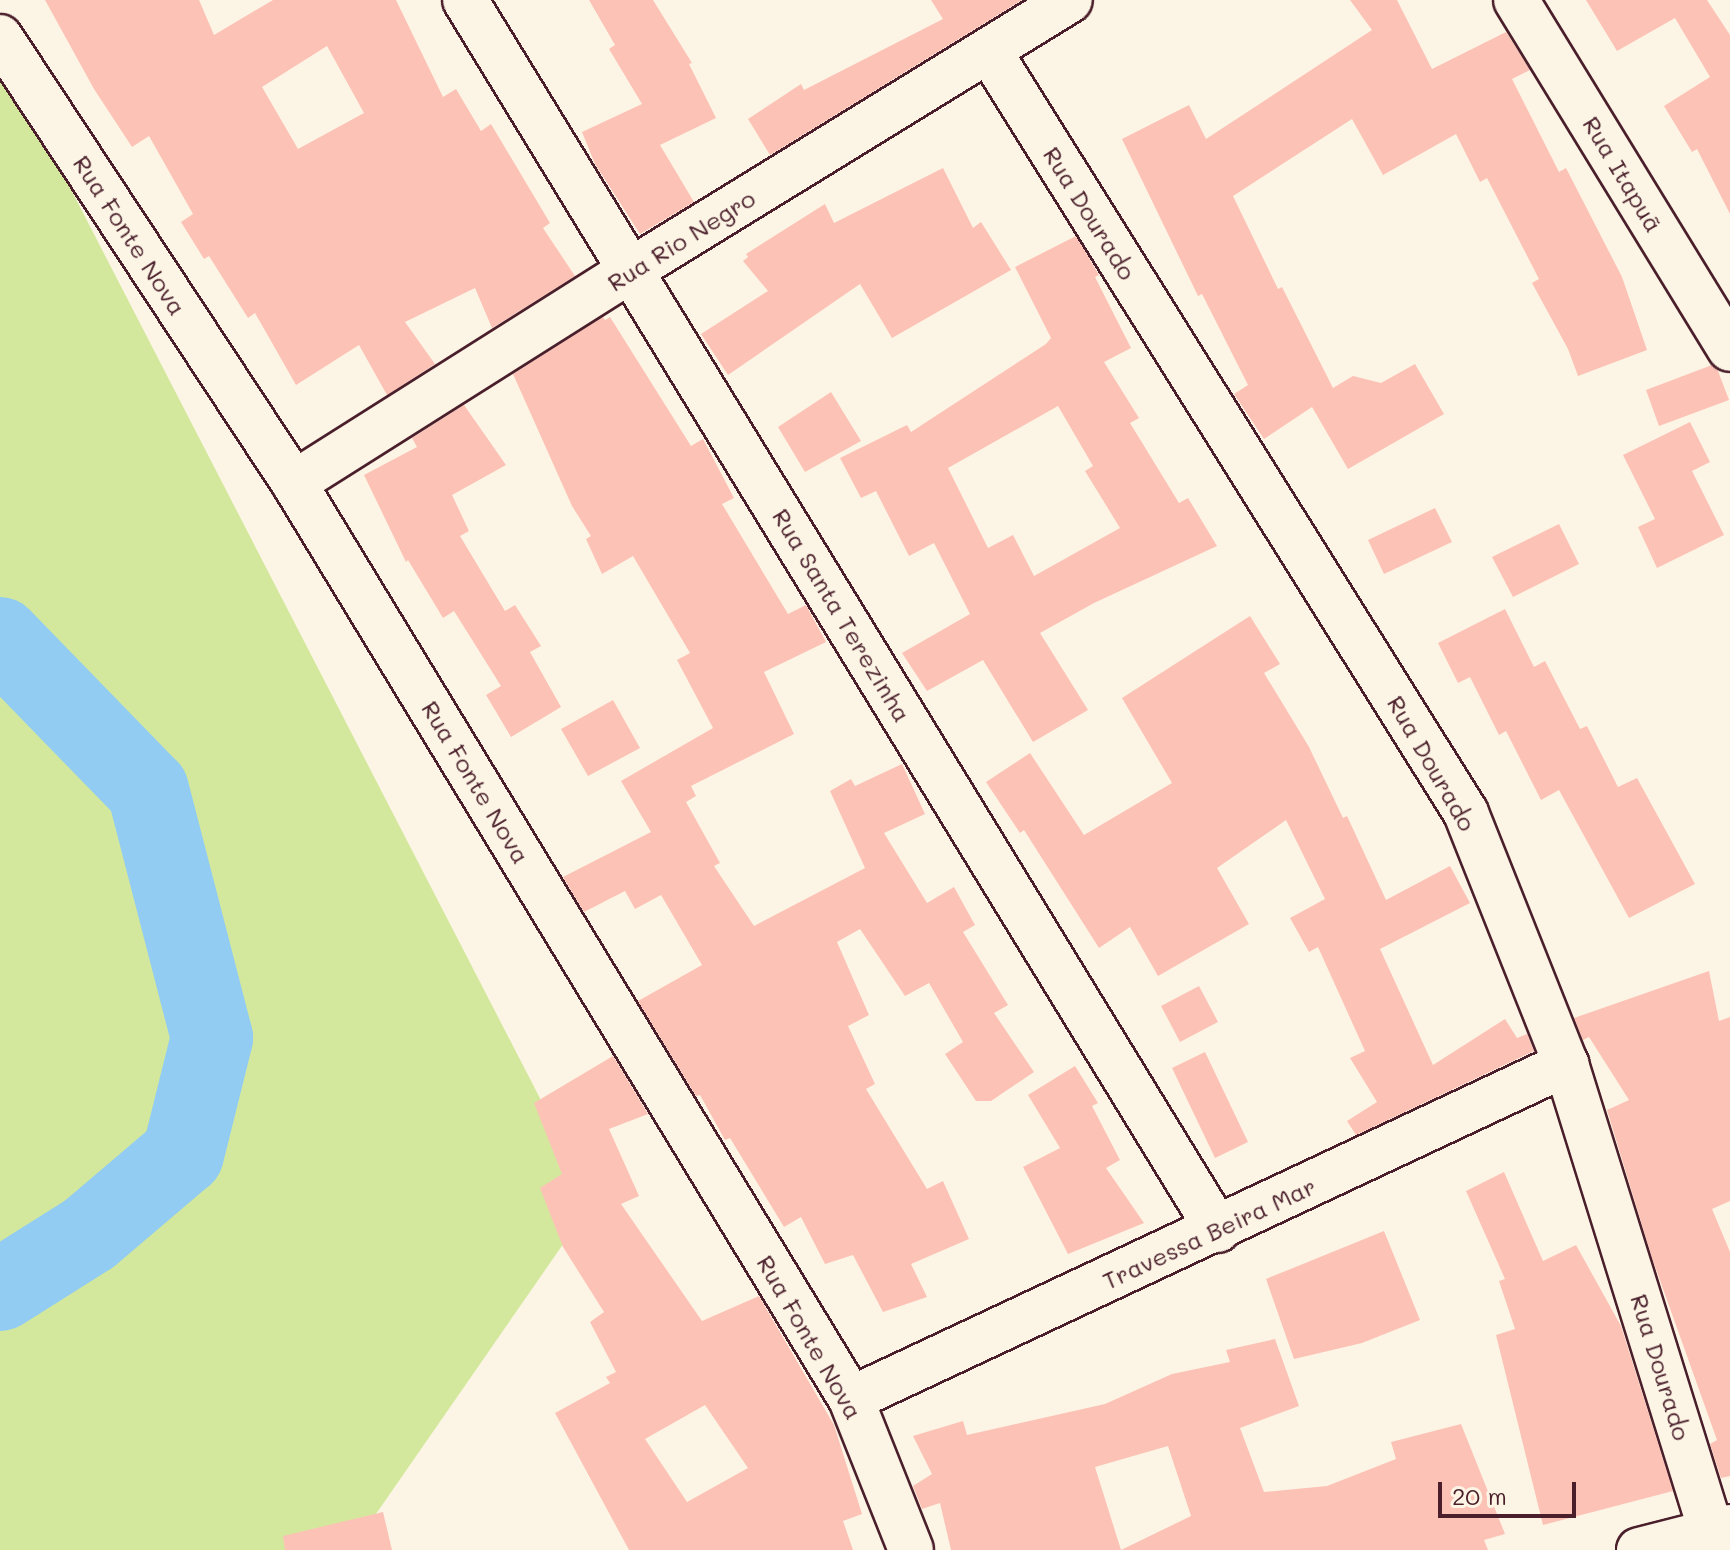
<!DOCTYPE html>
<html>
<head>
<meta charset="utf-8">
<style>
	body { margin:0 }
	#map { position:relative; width:1730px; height:1550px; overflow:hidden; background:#fcf5e5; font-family:Mali,sans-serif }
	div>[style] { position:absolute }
	.green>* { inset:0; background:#d3e89d }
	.river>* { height:82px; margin:-41px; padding:0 41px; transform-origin:41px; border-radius:41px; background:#93ccf2 }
	.building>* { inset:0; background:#fdc2b6 }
	.roads { filter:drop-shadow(2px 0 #4a1f2b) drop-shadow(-2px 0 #4a1f2b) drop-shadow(0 2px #4a1f2b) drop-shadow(0 -2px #4a1f2b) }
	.minor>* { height:44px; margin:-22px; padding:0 22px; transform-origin:22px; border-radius:22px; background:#fcf5e5 }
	span { translate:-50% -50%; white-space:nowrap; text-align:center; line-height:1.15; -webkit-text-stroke:6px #fcf5e5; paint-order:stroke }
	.street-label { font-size:24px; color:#4a1f2b }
	.scale { position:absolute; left:1438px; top:1482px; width:138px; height:36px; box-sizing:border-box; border:4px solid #4a1f2b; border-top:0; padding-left:10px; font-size:24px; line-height:28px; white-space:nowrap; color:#4a1f2b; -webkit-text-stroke:6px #fcf5e5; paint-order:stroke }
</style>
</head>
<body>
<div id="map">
	<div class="green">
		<div style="clip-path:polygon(0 52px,593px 1201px,351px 1550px,0 1550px)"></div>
	</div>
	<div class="river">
		<div style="left:0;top:638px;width:212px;rotate:45.8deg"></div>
		<div style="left:148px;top:790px;width:256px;rotate:75.5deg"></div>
		<div style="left:212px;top:1038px;width:120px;rotate:104deg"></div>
		<div style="left:183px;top:1154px;width:123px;rotate:139.6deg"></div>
		<div style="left:89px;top:1234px;width:105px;rotate:147.8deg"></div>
	</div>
	<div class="building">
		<div style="clip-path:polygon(evenodd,45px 0,199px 0,214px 35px,273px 0,396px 0,443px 97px,456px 89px,481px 131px,491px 124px,550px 223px,543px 228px,575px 276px,492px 328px,475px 288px,405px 322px,435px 364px,387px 395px,359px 345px,296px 385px,255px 313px,248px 318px,209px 256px,204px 259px,181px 222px,193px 214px,149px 136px,132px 147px,94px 89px,45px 0,327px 46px,364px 113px,298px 149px,262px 87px,327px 46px)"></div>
		<div style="clip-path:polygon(589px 0,653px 0,692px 63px,689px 64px,716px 118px,660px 145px,694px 202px,640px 234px,595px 164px,582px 132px,642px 104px,609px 49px,615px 45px)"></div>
		<div style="clip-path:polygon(931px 0,1022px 0,770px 155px,748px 119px,801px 84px,804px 90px,943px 19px)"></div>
		<div style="clip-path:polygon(1350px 0,1397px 0,1432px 69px,1506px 32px,1530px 70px,1512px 79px,1559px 172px,1566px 168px,1622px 277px,1647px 350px,1578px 376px,1568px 349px,1532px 283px,1539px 279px,1487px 178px,1480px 182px,1456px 134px,1383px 175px,1352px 119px,1233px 196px,1278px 289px,1282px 287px,1333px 388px,1353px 376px,1381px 383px,1415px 364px,1444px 414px,1348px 469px,1312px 407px,1264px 439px,1234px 394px,1248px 385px,1202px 294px,1198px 296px,1122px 139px,1189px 105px,1206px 139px,1372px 30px)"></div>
		<div style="clip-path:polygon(1586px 0,1707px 0,1730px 35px,1730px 214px,1697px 149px,1692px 152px,1664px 106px,1710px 77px,1675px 18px,1617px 51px)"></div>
		<div style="clip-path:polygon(943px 168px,973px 228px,981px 222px,1011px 270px,892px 338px,860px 284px,728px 375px,701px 334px,768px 291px,743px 261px,748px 257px,746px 254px,825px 204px,834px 223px)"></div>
		<div style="clip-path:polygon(evenodd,1076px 236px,1099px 275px,1095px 277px,1131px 348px,1104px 362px,1139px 418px,1130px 423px,1179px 503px,1188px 498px,1217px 546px,1094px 603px,1040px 633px,1088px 710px,1033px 742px,983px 660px,927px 691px,902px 653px,970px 614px,934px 543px,909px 556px,876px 491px,861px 498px,840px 458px,907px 425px,911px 432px,1046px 344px,1051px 338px,1015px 267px,1076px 236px,1058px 406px,1093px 466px,1085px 471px,1120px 528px,1034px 576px,1013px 535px,988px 548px,948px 468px,1058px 406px)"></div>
		<div style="clip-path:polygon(603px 317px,605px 320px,610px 317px,691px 446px,703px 439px,734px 498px,722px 504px,788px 614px,806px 605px,826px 642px,764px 672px,794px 734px,691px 786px,696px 796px,686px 802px,720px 863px,714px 866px,754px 926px,865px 868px,830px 791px,851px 779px,855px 786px,902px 764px,925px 814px,884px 833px,927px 903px,954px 887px,975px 925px,963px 932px,1008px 1005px,994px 1013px,1034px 1072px,991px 1101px,976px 1101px,945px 1054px,963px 1042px,929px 983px,905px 996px,860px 929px,837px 942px,869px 1015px,848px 1026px,875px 1084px,866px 1089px,927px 1189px,943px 1181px,969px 1239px,911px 1264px,927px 1297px,883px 1312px,853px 1255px,825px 1264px,801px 1217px,784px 1227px,730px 1138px,725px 1140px,700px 1095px,696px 1096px,638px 1001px,702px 965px,661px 895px,635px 909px,625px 891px,584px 912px,563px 877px,651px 832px,621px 781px,713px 728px,677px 660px,690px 653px,633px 556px,602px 574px,586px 539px,591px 536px,572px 506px,513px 374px)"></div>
		<div style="clip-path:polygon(1712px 365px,1718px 371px,1729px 400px,1659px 426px,1646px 390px)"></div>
		<div style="clip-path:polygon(831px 392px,861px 441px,805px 472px,778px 427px)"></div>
		<div style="clip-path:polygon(464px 405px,506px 465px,452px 495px,469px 531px,460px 536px,505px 611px,515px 605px,541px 646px,530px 652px,561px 707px,511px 737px,486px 695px,501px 686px,454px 611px,443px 618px,408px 560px,406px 562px,364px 475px,417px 447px,412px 438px)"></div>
		<div style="clip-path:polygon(1690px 422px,1710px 462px,1692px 471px,1724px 535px,1657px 568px,1638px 527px,1655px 519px,1623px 455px)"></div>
		<div style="clip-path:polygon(1435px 508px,1452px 542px,1384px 574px,1368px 540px)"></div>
		<div style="clip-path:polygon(1559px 524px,1579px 564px,1513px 597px,1492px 557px)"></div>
		<div style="clip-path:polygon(1505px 609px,1534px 667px,1545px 661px,1580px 729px,1587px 726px,1618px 787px,1637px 778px,1695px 884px,1629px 918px,1559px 790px,1541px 800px,1506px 731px,1499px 735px,1470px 677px,1458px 683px,1438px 643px)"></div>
		<div style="clip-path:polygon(1250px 616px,1280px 664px,1264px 673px,1309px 747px,1343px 818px,1347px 816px,1386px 900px,1450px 866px,1470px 903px,1380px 949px,1433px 1065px,1505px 1019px,1517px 1038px,1527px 1034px,1534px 1051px,1356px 1135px,1347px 1121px,1377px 1102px,1350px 1058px,1365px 1051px,1318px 947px,1309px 952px,1290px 918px,1325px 899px,1286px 820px,1217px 868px,1249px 924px,1158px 976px,1130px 927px,1099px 948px,1024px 830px,1020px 833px,986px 782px,1030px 753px,1084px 835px,1172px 783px,1122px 698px)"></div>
		<div style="clip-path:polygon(613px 700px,640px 748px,588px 776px,561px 729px)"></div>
		<div style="clip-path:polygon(1709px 971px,1719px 1021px,1730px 1017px,1730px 1201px,1712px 1209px,1730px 1252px,1730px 1476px,1721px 1478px,1710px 1444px,1717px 1440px,1652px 1258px,1607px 1110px,1629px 1100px,1589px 1037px,1583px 1040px,1574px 1018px)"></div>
		<div style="clip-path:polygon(1199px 986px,1218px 1022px,1180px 1042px,1161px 1006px)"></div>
		<div style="clip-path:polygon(1205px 1052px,1248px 1142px,1215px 1158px,1172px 1068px)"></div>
		<div style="clip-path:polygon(evenodd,613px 1056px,648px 1114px,609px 1129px,639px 1196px,621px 1204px,702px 1321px,759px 1296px,834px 1425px,862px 1514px,843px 1521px,853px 1550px,629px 1550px,555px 1413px,610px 1383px,606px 1377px,616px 1372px,590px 1322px,604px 1312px,563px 1247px,540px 1188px,562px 1174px,534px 1103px,613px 1056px,705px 1405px,748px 1468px,687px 1502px,645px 1439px,705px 1405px)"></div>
		<div style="clip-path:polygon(1075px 1066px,1098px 1103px,1092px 1106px,1120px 1160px,1106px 1168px,1144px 1223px,1068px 1254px,1023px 1167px,1060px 1148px,1028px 1095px)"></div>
		<div style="clip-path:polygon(1504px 1172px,1543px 1261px,1576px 1245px,1621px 1326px,1673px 1491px,1543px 1525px,1496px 1335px,1515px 1329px,1499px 1281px,1505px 1279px,1466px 1191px)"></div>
		<div style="clip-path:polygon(1384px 1231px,1420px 1320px,1362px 1343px,1294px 1359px,1266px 1279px)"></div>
		<div style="clip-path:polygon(evenodd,1275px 1339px,1299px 1406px,1240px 1428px,1264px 1492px,1327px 1486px,1396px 1459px,1391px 1442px,1461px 1424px,1505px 1534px,1484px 1540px,1488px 1550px,951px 1550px,940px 1503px,922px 1509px,913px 1486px,932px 1474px,913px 1436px,963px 1421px,967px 1435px,1105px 1404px,1172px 1374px,1230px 1362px,1226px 1350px,1275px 1339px,1168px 1446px,1191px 1516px,1121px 1550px,1095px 1467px,1168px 1446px)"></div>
		<div style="clip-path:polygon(383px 1512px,392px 1550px,285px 1550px,283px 1536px)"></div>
	</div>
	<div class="roads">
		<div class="minor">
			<div style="left:465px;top:0;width:1442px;rotate:58.53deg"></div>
			<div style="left:1516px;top:0;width:409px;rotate:58.5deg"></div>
			<div style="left:0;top:37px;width:534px;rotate:56.61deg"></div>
			<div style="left:294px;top:483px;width:1072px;rotate:58.7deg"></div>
			<div style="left:851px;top:1399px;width:162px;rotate:68.3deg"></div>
			<div style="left:989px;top:51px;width:899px;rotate:57.95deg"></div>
			<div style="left:1466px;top:813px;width:270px;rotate:68.3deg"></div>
			<div style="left:1566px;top:1064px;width:509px;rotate:72.74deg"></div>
			<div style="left:294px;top:483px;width:399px;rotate:-32.3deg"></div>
			<div style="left:631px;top:270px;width:515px;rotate:-31.59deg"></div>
			<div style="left:851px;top:1399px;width:790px;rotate:-25.1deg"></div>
			<div style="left:1639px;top:1550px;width:94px;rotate:-14.2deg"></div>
		</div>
	</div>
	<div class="street-label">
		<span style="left:1623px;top:174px;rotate:59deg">Rua Itapuã</span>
		<span style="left:1090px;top:213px;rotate:58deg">Rua Dourado</span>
		<span style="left:130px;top:235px;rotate:57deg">Rua Fonte Nova</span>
		<span style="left:681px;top:240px;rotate:-32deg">Rua Rio Negro</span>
		<span style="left:842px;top:615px;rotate:59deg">Rua Santa Terezinha</span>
		<span style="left:1432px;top:763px;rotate:60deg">Rua Dourado</span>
		<span style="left:476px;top:782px;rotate:59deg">Rua Fonte Nova</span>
		<span style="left:1209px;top:1233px;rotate:-25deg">Travessa Beira Mar</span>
		<span style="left:810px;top:1337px;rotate:60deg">Rua Fonte Nova</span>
		<span style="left:1661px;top:1367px;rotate:73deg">Rua Dourado</span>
	</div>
	<div class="scale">20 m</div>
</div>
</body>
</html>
